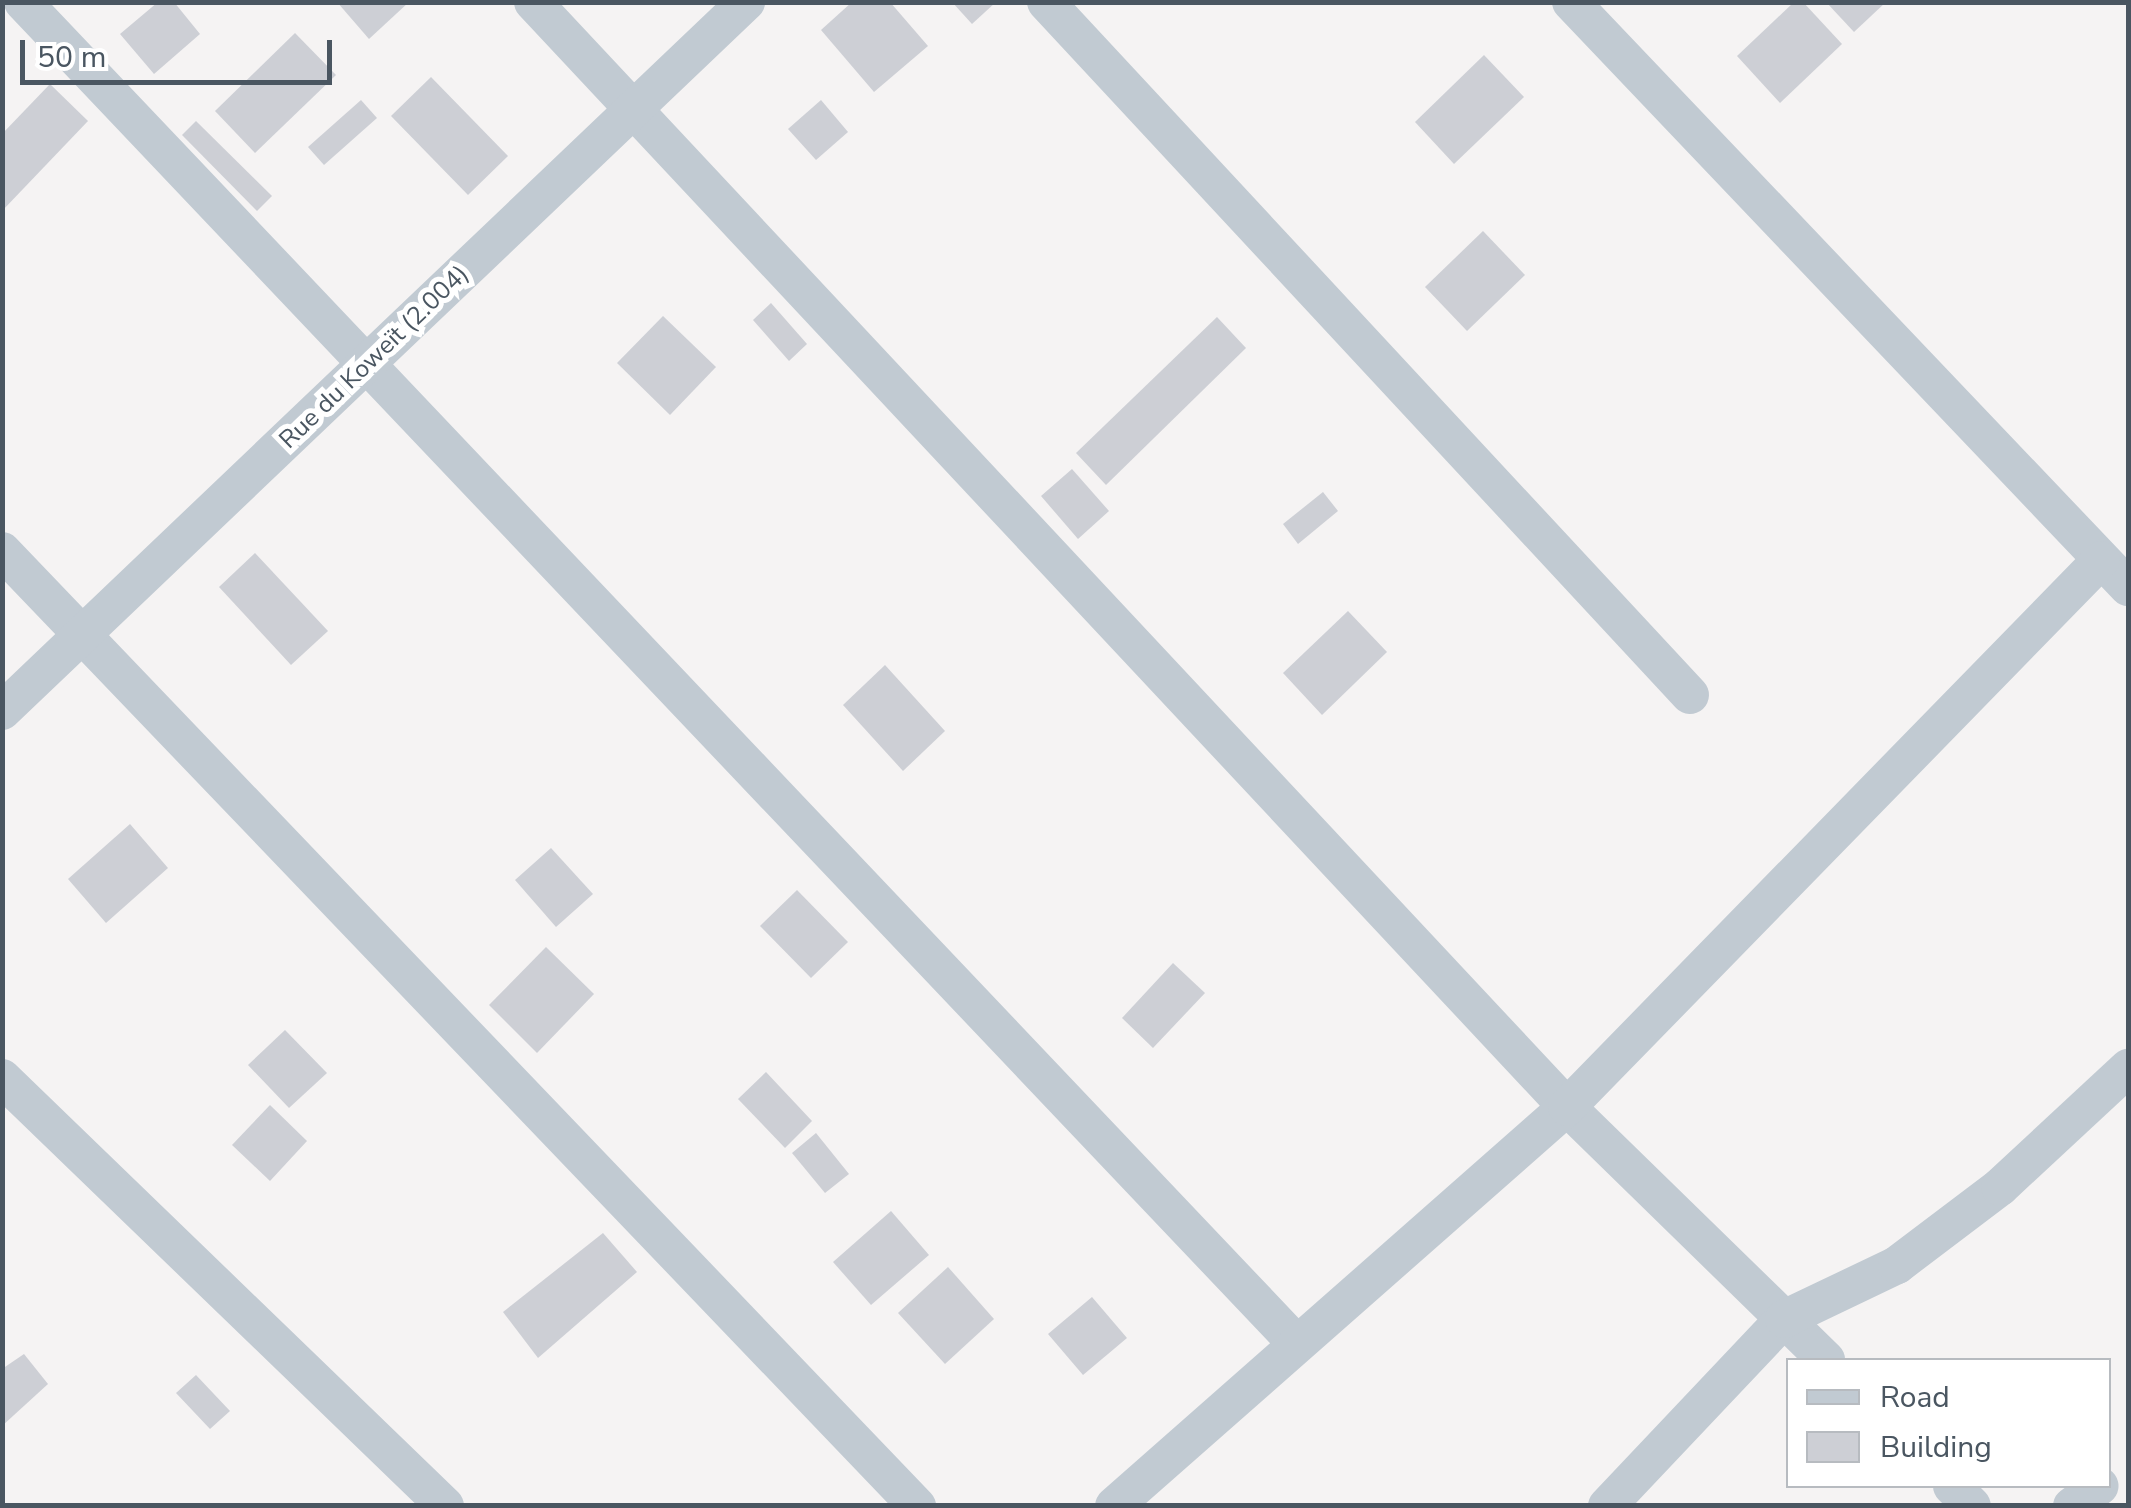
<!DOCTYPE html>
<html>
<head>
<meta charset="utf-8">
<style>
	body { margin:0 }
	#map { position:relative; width:2131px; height:1508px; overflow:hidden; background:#f5f3f3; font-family:"Nunito Sans",sans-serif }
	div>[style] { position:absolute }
	.building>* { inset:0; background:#cdcfd5 }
	.minor>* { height:38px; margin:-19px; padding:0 19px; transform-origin:19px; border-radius:19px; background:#c1cad2 }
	span { translate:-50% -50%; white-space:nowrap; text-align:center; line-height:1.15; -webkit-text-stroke:10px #fff; paint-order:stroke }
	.street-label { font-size:25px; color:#4a5661 }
	.frame { position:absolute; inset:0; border:5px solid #4a5661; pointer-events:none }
	.legend { position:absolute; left:1786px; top:1358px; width:325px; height:130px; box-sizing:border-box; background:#fff; border:2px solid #b7bbc0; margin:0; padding:12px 18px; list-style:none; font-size:30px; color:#4a5661 }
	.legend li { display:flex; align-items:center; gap:20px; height:50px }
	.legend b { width:50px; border:2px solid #b7bbc0 }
	.scale { position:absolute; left:20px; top:40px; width:312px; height:45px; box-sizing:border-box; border:5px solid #4a5661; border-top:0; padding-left:12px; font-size:30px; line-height:35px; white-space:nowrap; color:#4a5661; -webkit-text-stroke:8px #fff; paint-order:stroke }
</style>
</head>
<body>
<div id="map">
	<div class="building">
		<div style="clip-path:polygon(158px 2px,174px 2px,200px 34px,154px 74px,120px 34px)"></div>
		<div style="clip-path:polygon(337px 2px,409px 2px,369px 39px)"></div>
		<div style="clip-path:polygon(852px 2px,890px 2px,928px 46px,874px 92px,821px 30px)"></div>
		<div style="clip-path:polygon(952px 2px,996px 2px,972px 24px)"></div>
		<div style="clip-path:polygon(1794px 2px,1803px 2px,1842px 44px,1780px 103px,1737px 56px)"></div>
		<div style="clip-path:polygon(1826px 2px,1886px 2px,1854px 32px)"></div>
		<div style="clip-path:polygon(295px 33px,336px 75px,255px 153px,215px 111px)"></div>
		<div style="clip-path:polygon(1484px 55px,1524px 97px,1454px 164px,1415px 122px)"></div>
		<div style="clip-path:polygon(431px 77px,508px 156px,468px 195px,391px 116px)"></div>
		<div style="clip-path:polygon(50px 84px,88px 121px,2px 211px,2px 134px)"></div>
		<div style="clip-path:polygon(361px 100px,377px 118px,324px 165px,308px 147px)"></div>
		<div style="clip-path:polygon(821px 100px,848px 132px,816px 160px,788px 129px)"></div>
		<div style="clip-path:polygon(196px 121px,272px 196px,257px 211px,182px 135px)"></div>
		<div style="clip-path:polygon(1483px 231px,1525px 275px,1467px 331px,1425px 287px)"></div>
		<div style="clip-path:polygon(771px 303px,807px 344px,789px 361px,753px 320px)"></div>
		<div style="clip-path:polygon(663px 316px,716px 367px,670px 415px,617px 363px)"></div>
		<div style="clip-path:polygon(1217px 317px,1246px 348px,1106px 485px,1076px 453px)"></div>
		<div style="clip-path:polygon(1072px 469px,1109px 511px,1078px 539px,1041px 496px)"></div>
		<div style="clip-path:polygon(1323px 492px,1338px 511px,1298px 544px,1283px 524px)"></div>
		<div style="clip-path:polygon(255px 553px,328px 631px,291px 665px,219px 587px)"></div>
		<div style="clip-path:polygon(1348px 611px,1387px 652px,1322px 715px,1283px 673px)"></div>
		<div style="clip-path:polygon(885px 665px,945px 731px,903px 771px,843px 705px)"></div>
		<div style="clip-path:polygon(130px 824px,168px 868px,106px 923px,68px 879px)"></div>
		<div style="clip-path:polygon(551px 848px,593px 894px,556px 927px,515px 880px)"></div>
		<div style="clip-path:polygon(797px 890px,848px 942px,811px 978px,760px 926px)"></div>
		<div style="clip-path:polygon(546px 947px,594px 994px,537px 1053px,489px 1005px)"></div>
		<div style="clip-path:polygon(1173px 963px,1205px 993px,1153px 1048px,1122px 1018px)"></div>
		<div style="clip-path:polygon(285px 1030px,327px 1073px,289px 1108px,248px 1065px)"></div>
		<div style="clip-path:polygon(766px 1072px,812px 1121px,785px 1148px,738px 1099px)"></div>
		<div style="clip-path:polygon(270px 1105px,307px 1141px,270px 1181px,232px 1145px)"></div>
		<div style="clip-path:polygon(816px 1133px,849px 1174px,825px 1193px,792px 1153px)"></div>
		<div style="clip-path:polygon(891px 1211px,929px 1255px,871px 1305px,833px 1262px)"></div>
		<div style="clip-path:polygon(603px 1233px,637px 1272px,538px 1358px,503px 1312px)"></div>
		<div style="clip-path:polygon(948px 1267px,994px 1319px,945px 1364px,898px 1313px)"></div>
		<div style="clip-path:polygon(1092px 1297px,1127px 1338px,1083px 1375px,1048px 1334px)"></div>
		<div style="clip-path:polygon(24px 1354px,48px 1384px,2px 1426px,2px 1369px)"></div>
		<div style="clip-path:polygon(196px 1375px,230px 1411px,210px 1429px,176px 1393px)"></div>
	</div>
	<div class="minor">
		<div style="left:23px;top:2px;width:1848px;rotate:46.49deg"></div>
		<div style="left:533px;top:2px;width:1513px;rotate:46.9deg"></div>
		<div style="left:1567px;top:1107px;width:362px;rotate:44.3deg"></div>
		<div style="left:1046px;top:2px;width:946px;rotate:47.1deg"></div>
		<div style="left:1571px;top:2px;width:808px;rotate:46.4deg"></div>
		<div style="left:2px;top:551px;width:1323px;rotate:46.23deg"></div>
		<div style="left:2px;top:711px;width:1028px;rotate:-43.62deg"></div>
		<div style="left:2px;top:1078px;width:616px;rotate:44.01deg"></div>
		<div style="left:1952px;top:1486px;width:28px;rotate:45deg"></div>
		<div style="left:1114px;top:1506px;width:604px;rotate:-41.37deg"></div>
		<div style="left:1567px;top:1107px;width:764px;rotate:-45.69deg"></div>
		<div style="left:1607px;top:1506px;width:257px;rotate:-46.6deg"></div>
		<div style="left:1784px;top:1319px;width:125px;rotate:-25.5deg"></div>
		<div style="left:1897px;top:1265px;width:129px;rotate:-37.1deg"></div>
		<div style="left:2000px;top:1187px;width:175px;rotate:-42.9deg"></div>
		<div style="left:2072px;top:1506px;width:34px;rotate:-36deg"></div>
	</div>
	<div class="street-label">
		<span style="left:374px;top:357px;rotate:-44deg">Rue du Koweït (2.004)</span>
	</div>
	<div class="frame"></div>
	<ul class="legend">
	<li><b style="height:12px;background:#c1cad2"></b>Road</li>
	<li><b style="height:28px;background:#cdcfd5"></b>Building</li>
	</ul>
	<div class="scale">50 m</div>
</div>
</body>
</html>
